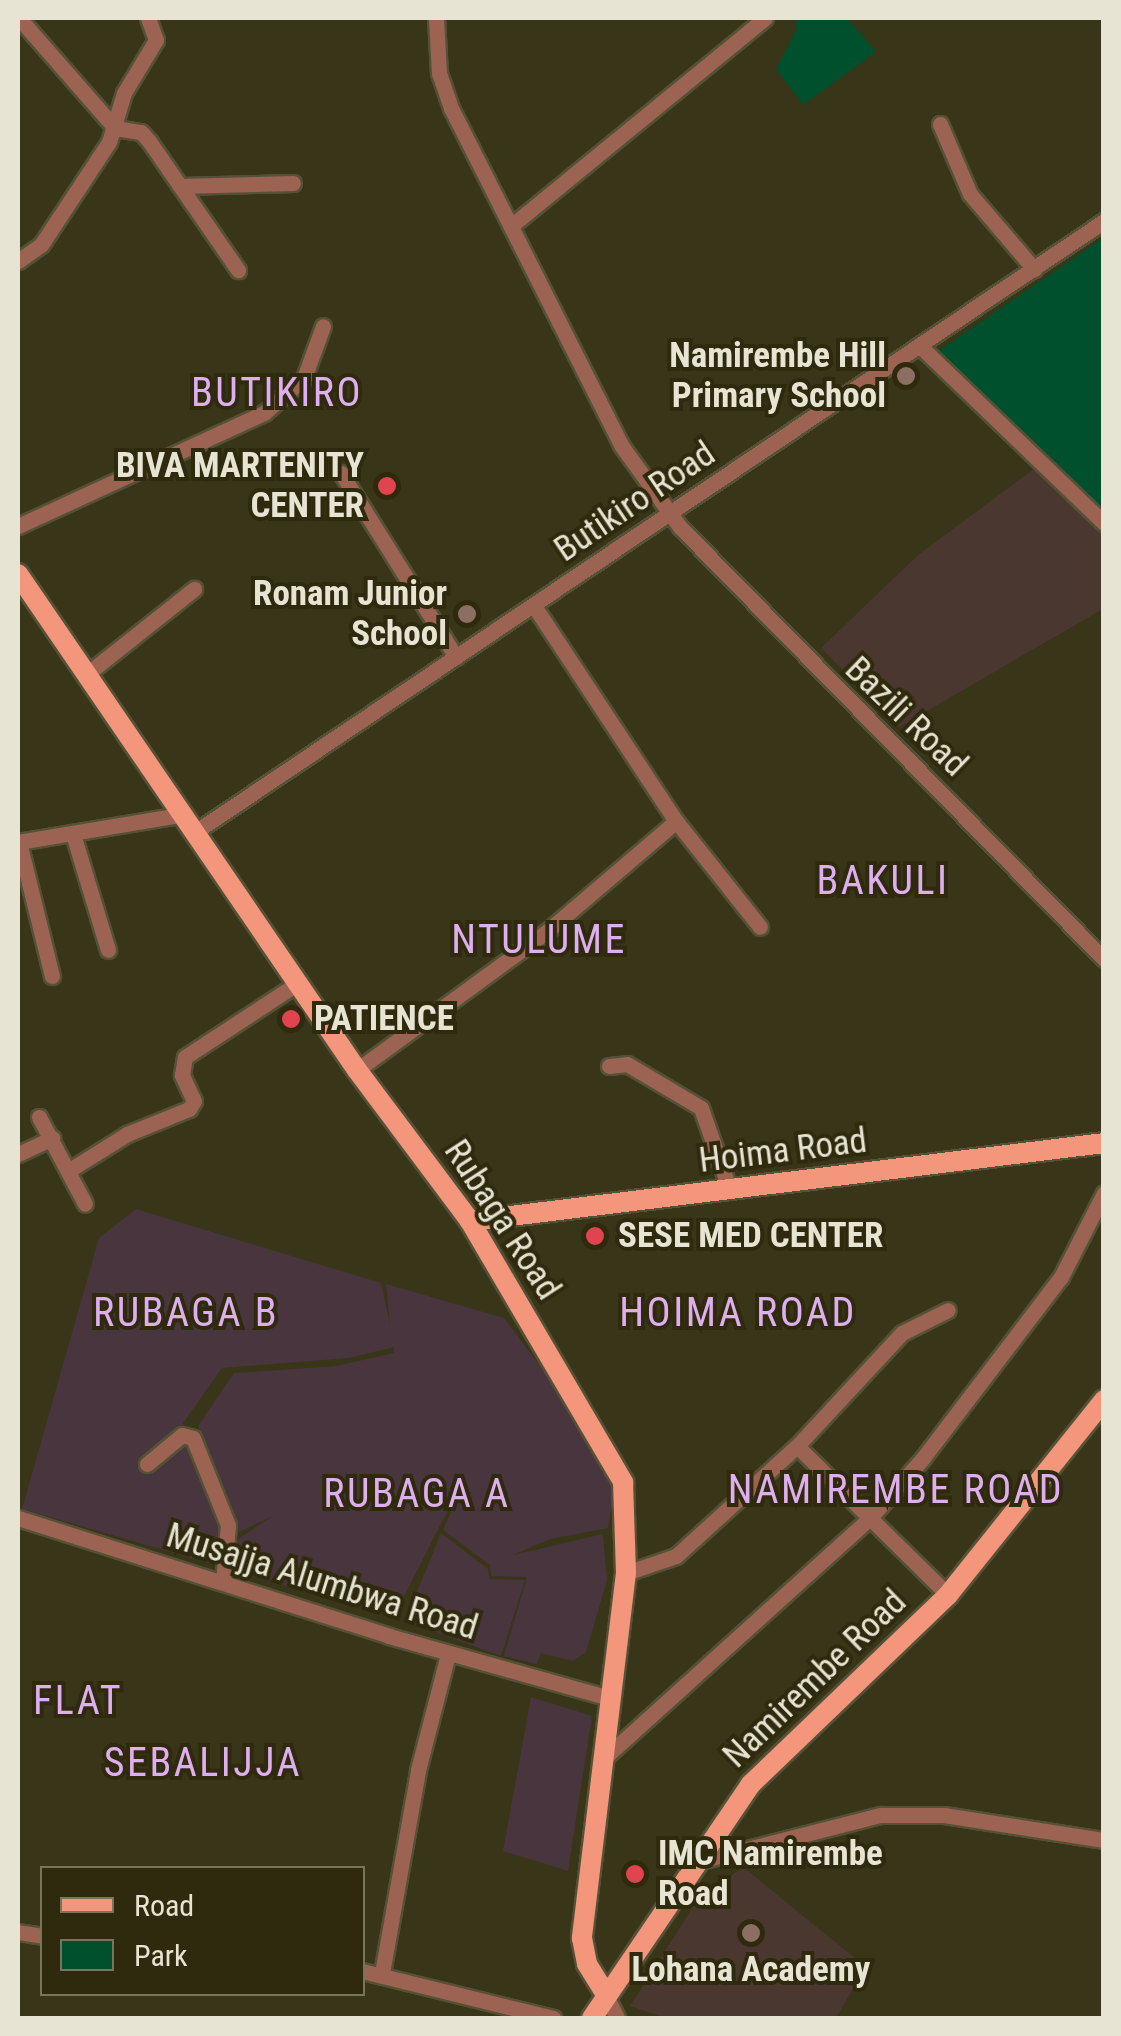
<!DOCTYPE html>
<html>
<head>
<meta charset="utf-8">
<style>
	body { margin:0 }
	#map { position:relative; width:1121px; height:2036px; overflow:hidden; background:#393518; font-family:"Roboto Condensed",sans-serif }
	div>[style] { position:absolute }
	.commercial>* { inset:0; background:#49353d }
	.education>* { inset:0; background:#4a3730 }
	.green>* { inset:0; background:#004f2d }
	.roads { filter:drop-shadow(2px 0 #555136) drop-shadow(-2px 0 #555136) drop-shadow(0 2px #555136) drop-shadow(0 -2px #555136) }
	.minor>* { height:15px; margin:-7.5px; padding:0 7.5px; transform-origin:7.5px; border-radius:7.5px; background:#9c6353 }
	.major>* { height:20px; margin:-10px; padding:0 10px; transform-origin:10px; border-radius:10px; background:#f3967c }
	.dots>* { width:28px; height:28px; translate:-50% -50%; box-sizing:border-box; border:5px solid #2f2a0d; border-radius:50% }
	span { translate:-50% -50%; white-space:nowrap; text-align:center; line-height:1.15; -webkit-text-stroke:8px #2f2a0d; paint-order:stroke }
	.poi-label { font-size:35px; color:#e7e4d3; font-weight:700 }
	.right { translate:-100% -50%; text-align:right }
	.left { translate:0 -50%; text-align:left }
	.street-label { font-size:35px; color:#e7e4d3 }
	.quarter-label { font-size:40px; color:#ddafee; letter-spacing:2.5px }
	.frame { position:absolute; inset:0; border:20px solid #e7e4d3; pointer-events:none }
	.legend { position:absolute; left:40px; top:1866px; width:325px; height:130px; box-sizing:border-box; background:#2f2a0d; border:2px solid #79745c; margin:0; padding:12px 18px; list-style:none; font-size:30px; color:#e7e4d3 }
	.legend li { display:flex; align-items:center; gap:20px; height:50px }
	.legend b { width:50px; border:2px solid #79745c }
</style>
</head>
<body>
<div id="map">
	<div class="commercial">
		<div style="clip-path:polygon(136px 1209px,381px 1283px,390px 1324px,386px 1284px,504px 1318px,562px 1395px,615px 1488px,608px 1528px,550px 1539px,513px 1555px,603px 1534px,607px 1580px,586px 1652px,573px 1661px,541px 1653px,537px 1664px,504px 1656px,527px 1577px,491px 1576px,490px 1565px,443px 1530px,451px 1512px,432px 1494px,447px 1512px,395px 1614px,230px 1571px,232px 1543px,273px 1516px,239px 1532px,198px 1426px,234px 1373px,336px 1366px,394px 1353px,394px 1347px,349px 1358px,222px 1368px,183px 1423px,222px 1517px,222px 1567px,22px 1509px,99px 1238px)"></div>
		<div style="clip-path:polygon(441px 1533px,488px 1569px,489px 1579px,525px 1580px,501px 1656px,405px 1621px)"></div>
		<div style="clip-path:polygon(531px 1697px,592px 1716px,568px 1871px,503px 1851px)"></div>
	</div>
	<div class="education">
		<div style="clip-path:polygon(1038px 466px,1103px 527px,1103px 609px,899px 727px,821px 648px,918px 555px)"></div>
		<div style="clip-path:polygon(743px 1867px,866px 1967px,836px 2018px,666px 2018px,630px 2006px,698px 1899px)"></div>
	</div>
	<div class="green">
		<div style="clip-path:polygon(794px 18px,847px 18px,876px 52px,803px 105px,776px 69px,797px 28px)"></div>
		<div style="clip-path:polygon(1103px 238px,1103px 512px,938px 351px)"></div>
	</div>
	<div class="roads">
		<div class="minor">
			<div style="left:19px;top:18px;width:146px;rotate:48.9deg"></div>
			<div style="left:115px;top:128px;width:26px;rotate:9deg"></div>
			<div style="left:141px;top:132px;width:12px;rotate:48deg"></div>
			<div style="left:149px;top:141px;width:157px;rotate:55.4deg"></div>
			<div style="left:436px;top:18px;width:55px;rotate:86.9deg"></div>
			<div style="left:439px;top:73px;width:39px;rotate:71deg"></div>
			<div style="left:452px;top:110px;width:375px;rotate:63.2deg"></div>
			<div style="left:621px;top:445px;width:101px;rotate:54.3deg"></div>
			<div style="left:680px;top:527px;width:605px;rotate:45.54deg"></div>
			<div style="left:940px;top:124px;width:76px;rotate:66.8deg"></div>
			<div style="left:970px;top:194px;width:99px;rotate:49.5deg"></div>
			<div style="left:180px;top:186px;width:113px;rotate:-1.5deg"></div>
			<div style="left:511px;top:226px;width:328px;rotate:-39.3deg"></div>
			<div style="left:18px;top:261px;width:28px;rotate:-35deg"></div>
			<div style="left:41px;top:245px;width:123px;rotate:-56.6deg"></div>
			<div style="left:109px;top:142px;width:51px;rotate:-73deg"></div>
			<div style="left:124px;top:93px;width:62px;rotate:-58.9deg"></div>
			<div style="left:156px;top:40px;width:23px;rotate:-110deg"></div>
			<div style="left:921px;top:347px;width:254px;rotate:43.9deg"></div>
			<div style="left:341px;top:473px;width:217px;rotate:58deg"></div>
			<div style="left:18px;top:526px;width:271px;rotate:-24.7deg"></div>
			<div style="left:264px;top:413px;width:53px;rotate:-41.2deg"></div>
			<div style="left:304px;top:378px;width:55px;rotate:-69.9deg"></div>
			<div style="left:534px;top:606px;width:258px;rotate:56.6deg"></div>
			<div style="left:676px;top:821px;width:135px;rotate:51.6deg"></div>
			<div style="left:87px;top:674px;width:137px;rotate:-38.5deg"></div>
			<div style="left:198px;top:830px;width:1092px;rotate:-33.91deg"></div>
			<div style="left:73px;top:834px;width:121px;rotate:73.2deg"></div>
			<div style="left:18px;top:842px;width:169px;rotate:-9.5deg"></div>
			<div style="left:19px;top:842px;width:138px;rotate:76.2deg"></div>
			<div style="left:609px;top:1066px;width:18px;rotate:-6deg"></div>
			<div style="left:627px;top:1064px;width:86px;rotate:30.7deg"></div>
			<div style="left:701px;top:1108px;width:88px;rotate:70.7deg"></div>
			<div style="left:357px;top:1070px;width:233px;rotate:-36.1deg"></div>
			<div style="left:545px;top:933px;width:172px;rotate:-40.5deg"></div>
			<div style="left:39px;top:1117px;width:98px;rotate:62.1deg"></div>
			<div style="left:18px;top:1154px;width:38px;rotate:-25deg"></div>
			<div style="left:71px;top:1169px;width:66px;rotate:-32deg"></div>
			<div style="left:127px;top:1134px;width:67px;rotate:-22deg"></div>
			<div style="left:189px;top:1109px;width:9px;rotate:-58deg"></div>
			<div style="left:194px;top:1101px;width:29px;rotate:-115deg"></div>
			<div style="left:182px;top:1075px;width:18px;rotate:-81deg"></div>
			<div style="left:185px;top:1057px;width:135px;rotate:-33.2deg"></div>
			<div style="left:797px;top:1446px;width:212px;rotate:44.6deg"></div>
			<div style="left:147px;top:1464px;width:45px;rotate:-39.6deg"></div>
			<div style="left:182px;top:1435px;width:11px;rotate:15deg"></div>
			<div style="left:193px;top:1438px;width:94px;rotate:68.1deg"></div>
			<div style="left:228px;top:1525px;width:58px;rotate:94.9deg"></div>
			<div style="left:18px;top:1518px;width:389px;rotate:17.6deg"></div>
			<div style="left:389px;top:1636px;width:229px;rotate:15.7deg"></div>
			<div style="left:626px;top:1573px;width:53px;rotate:-18.8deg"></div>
			<div style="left:676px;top:1556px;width:164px;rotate:-42.3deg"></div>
			<div style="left:797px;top:1446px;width:154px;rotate:-47.1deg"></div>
			<div style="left:902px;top:1333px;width:51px;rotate:-26.6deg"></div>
			<div style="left:602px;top:1760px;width:358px;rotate:-42.1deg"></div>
			<div style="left:868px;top:1520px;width:83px;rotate:-48.4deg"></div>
			<div style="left:923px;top:1458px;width:228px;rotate:-52.7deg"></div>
			<div style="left:1061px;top:1277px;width:94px;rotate:-62.9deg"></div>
			<div style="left:696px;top:1862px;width:191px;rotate:-14.3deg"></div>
			<div style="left:881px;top:1815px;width:63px"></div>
			<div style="left:944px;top:1815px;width:162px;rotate:8.9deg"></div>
			<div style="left:18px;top:1932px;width:24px;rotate:9deg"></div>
			<div style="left:362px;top:1971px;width:197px;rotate:13.8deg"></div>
			<div style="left:382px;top:1973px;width:206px;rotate:-79.9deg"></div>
			<div style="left:418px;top:1770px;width:120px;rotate:-75.5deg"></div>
			<div style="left:605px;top:1993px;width:28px;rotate:64deg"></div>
		</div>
		<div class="major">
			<div style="left:18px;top:574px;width:601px;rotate:55.65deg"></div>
			<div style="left:357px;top:1070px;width:189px;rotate:53.2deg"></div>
			<div style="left:470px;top:1221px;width:303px;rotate:59.6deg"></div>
			<div style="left:623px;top:1482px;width:91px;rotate:88.1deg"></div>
			<div style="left:626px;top:1573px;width:368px;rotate:96.9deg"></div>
			<div style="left:582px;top:1938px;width:26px;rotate:79deg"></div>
			<div style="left:587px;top:1964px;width:34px;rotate:58deg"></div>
			<div style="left:470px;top:1221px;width:639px;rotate:-7.01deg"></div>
			<div style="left:592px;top:2018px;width:283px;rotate:-55.8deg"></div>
			<div style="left:751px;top:1784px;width:273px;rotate:-43.8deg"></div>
			<div style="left:948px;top:1595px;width:250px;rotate:-51.3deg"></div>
		</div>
	</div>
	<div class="dots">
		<div style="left:906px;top:376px;background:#8d6e63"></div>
		<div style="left:387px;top:486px;background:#e0444e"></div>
		<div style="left:467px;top:614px;background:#8d6e63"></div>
		<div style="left:291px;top:1019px;background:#e0444e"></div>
		<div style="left:595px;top:1236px;background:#e0444e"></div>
		<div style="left:635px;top:1874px;background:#e0444e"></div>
		<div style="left:751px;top:1933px;background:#8d6e63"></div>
	</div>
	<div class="poi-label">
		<span class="right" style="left:886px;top:376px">Namirembe Hill<br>Primary School</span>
		<span class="right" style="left:364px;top:486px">BIVA MARTENITY<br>CENTER</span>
		<span class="right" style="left:447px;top:614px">Ronam Junior<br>School</span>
		<span class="left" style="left:314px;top:1019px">PATIENCE</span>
		<span class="left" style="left:618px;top:1236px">SESE MED CENTER</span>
		<span class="left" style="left:658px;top:1874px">IMC Namirembe<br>Road</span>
		<span style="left:751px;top:1970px">Lohana Academy</span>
	</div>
	<div class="street-label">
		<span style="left:635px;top:502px;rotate:-34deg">Butikiro Road</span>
		<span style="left:906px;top:717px;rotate:44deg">Bazili Road</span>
		<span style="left:783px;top:1151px;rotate:-7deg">Hoima Road</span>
		<span style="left:502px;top:1220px;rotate:57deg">Rubaga Road</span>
		<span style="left:322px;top:1582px;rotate:17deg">Musajja Alumbwa Road</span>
		<span style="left:815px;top:1679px;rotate:-44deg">Namirembe Road</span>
	</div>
	<div class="quarter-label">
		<span style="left:277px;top:393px">BUTIKIRO</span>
		<span style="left:883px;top:881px">BAKULI</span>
		<span style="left:539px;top:940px">NTULUME</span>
		<span style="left:186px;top:1313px">RUBAGA B</span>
		<span style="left:738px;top:1313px">HOIMA ROAD</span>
		<span style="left:896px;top:1490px">NAMIREMBE ROAD</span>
		<span style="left:417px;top:1494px">RUBAGA A</span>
		<span style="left:78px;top:1701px">FLAT</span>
		<span style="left:203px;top:1763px">SEBALIJJA</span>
	</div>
	<div class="frame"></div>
	<ul class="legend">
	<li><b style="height:12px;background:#f3967c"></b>Road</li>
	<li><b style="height:28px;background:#004f2d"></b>Park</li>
	</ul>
</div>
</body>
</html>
